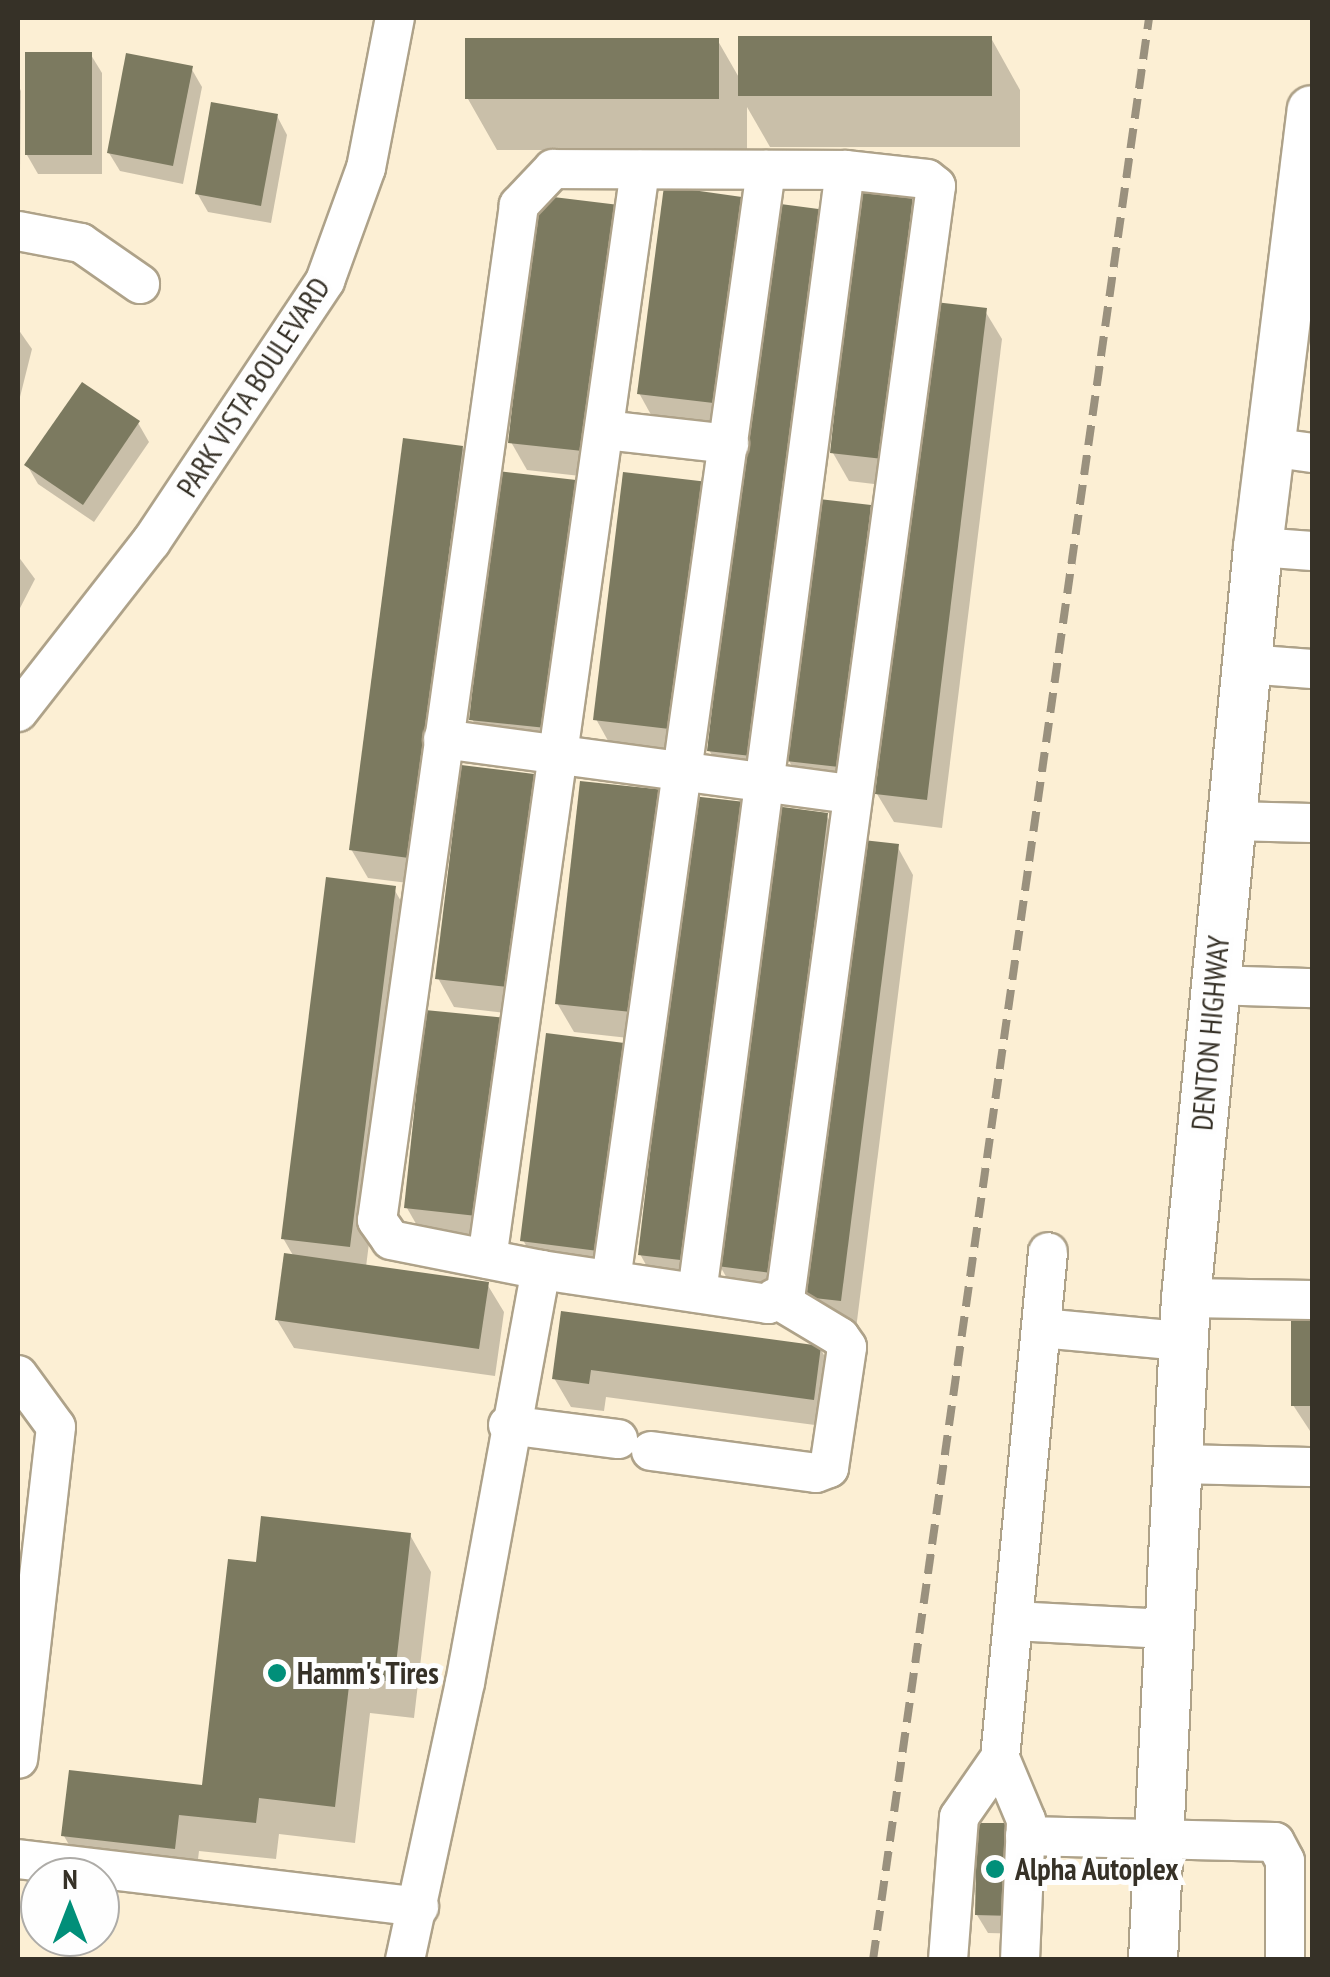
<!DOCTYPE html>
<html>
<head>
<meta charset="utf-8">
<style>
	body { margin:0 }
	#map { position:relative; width:1330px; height:1977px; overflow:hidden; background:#fcefd4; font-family:"PT Sans Narrow",sans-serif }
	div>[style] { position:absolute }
	.shadow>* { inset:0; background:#0003 }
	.building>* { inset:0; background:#7c7a60 }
	.roads { filter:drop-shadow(2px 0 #aea289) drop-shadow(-2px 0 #aea289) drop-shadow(0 2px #aea289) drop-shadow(0 -2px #aea289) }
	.minor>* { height:38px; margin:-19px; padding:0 19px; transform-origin:19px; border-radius:19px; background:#fff }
	.major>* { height:48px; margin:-24px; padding:0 24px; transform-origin:24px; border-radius:24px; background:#fff }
	.rail>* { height:8px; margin-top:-4px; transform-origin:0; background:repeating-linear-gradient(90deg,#9a917e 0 20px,transparent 0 30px) }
	.dots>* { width:28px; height:28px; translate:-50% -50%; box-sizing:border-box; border:5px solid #fefefe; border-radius:50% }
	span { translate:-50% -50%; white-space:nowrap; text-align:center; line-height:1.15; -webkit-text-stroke:10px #fefefe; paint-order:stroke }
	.street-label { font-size:30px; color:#363127 }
	.poi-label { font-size:30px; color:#363127; font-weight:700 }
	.left { translate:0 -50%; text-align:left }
	.frame { position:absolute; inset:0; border:20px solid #363127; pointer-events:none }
	.north { position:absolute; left:20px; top:1857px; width:100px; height:100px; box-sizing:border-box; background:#fefefe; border:2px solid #aeaca8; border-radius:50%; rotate:0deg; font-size:28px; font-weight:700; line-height:40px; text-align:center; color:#363127 }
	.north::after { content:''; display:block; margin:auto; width:35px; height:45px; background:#018f79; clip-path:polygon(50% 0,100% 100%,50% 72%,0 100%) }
</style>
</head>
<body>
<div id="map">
	<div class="shadow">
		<div style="clip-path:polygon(991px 38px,1020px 90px,1020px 147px,770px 147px,747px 107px,747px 150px,497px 150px,468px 99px,718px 41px,741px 81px)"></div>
		<div style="clip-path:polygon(91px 55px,102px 73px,102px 174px,38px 174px,27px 155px)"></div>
		<div style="clip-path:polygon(191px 68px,202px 87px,183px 184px,120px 171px,109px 153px)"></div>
		<div style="clip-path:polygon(18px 85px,21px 91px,20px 172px,18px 172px)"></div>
		<div style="clip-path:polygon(277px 116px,287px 135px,271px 223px,208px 212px,197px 193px)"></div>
		<div style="clip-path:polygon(666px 189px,737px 432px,655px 422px,639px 393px)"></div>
		<div style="clip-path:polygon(911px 197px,928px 225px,899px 487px,849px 481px,833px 453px)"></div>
		<div style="clip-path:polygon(775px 206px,775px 784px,726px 779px,709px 750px)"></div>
		<div style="clip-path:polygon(634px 236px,607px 479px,527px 470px,511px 442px)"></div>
		<div style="clip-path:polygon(985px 311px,1002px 339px,942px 828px,894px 822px,877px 794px)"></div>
		<div style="clip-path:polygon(18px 329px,32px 349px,18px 405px)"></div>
		<div style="clip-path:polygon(138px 423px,149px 442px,94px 522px,38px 484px,27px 465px)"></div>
		<div style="clip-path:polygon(462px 448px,478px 477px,424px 885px,368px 878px,351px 849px)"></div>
		<div style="clip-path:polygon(500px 474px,571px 757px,488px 748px,472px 719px)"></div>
		<div style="clip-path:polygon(626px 475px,693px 757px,612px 748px,596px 719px)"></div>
		<div style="clip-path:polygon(870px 508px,886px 536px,854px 795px,805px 789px,789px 761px)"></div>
		<div style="clip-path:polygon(18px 556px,35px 579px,18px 612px)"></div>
		<div style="clip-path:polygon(463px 768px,531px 1016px,454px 1007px,438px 978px)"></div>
		<div style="clip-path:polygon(582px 783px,656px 1041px,574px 1032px,557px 1003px)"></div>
		<div style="clip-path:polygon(695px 799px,705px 1289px,656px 1283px,640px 1254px)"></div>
		<div style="clip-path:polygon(826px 815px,843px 844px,786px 1300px,736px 1294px,720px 1266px)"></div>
		<div style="clip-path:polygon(897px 846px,913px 875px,856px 1329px,807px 1296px)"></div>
		<div style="clip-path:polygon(394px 889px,410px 917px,366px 1267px,487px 1284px,504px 1312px,495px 1376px,294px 1348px,277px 1320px,294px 1257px,283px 1238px)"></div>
		<div style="clip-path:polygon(522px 1049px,502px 1244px,423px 1236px,407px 1208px)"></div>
		<div style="clip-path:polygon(647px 1075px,621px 1279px,539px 1269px,523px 1240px)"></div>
		<div style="clip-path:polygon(563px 1314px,820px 1348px,836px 1376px,830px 1427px,606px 1397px,604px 1411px,571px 1407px,554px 1378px)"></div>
		<div style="clip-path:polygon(1293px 1322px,1312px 1322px,1312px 1434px,1293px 1405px)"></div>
		<div style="clip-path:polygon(410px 1535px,431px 1572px,414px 1718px,370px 1713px,355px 1843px,279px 1834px,276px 1859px,199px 1851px,195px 1885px,85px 1873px,64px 1836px,204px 1788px,258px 1565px)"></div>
		<div style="clip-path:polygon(979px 1825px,1023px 1934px,988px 1933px,977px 1915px)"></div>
	</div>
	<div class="building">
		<div style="clip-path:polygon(738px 36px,992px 36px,992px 96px,738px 96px)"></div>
		<div style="clip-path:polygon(465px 38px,719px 38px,719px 99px,465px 99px)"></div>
		<div style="clip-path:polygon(25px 52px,92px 52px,92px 155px,25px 155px)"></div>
		<div style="clip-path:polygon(126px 53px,193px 66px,173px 166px,107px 153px)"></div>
		<div style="clip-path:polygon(211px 102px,278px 114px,261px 206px,195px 194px)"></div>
		<div style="clip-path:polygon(664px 186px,749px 198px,722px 404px,637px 394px)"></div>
		<div style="clip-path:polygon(859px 189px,913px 194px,883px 459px,830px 453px)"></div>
		<div style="clip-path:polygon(537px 195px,619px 205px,592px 452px,508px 443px)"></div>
		<div style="clip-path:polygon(773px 203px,826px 210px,760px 757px,707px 751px)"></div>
		<div style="clip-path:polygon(935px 302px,987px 308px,927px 800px,875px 794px)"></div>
		<div style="clip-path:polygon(82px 382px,140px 421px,83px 505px,24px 465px)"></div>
		<div style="clip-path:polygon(403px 438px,463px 446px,409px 858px,349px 850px)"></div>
		<div style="clip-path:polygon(498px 471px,585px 481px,556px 729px,469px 720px)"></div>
		<div style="clip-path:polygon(623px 472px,708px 482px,678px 730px,593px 720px)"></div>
		<div style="clip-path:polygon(819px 499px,871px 505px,839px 767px,786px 761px)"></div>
		<div style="clip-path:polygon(461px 765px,542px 775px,516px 988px,435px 979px)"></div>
		<div style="clip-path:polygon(580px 781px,665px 790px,641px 1013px,555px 1004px)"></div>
		<div style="clip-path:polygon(692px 796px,745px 802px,689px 1261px,638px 1255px)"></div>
		<div style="clip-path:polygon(775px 806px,828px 813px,771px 1273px,717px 1266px)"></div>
		<div style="clip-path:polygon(863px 840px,899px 844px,841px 1301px,805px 1297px)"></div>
		<div style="clip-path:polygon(326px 877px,396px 886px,350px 1247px,281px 1239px)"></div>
		<div style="clip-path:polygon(425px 1010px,507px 1018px,486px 1217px,404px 1208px)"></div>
		<div style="clip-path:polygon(546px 1033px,632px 1044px,606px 1252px,520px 1241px)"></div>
		<div style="clip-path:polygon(284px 1253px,489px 1282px,479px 1349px,275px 1320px)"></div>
		<div style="clip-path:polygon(561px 1311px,821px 1346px,814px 1400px,591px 1370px,589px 1384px,552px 1379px)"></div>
		<div style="clip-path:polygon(1291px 1320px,1312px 1320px,1312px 1406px,1291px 1406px)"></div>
		<div style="clip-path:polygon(261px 1516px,411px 1533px,394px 1682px,350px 1677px,335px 1807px,259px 1798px,256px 1823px,179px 1815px,175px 1849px,61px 1836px,69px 1770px,202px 1785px,228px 1559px,256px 1562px)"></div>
		<div style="clip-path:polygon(977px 1823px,1016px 1823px,1014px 1916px,975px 1915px)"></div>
	</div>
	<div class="roads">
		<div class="minor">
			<div style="left:18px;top:231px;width:64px;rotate:10.8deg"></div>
			<div style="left:81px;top:243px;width:72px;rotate:34.8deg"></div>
			<div style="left:605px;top:430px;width:125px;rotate:6.4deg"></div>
			<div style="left:1269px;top:447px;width:43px;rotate:7.9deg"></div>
			<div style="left:1258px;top:547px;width:54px;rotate:4.2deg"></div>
			<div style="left:1246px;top:664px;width:66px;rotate:4.3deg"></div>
			<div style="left:18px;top:712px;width:216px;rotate:-52deg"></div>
			<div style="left:151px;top:542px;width:314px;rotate:-56.3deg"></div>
			<div style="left:325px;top:281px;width:120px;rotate:-70.1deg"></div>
			<div style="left:366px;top:168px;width:153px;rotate:-79.1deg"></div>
			<div style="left:443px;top:739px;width:412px;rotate:7.7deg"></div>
			<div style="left:1230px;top:821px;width:82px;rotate:1.4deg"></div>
			<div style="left:1214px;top:985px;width:98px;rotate:1.8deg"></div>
			<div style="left:487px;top:1259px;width:1100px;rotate:-82deg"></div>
			<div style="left:611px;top:1280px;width:1121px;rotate:-82.05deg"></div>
			<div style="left:697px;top:1293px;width:1133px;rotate:-82.49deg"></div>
			<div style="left:1186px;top:1298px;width:126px;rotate:0.9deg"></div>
			<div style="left:1041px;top:1328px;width:142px;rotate:5.3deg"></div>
			<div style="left:18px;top:1375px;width:64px;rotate:53.8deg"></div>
			<div style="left:56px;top:1427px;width:334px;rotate:96.5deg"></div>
			<div style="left:508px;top:1425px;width:111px;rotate:7.3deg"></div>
			<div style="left:651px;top:1451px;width:166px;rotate:7.6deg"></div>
			<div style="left:816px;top:1473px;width:14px;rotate:-21deg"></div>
			<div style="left:829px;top:1468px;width:122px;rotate:-81.5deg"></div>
			<div style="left:847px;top:1347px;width:12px;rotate:-125deg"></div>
			<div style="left:840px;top:1337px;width:76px;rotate:-149deg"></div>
			<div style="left:1175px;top:1464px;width:137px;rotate:1.3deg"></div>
			<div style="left:1013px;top:1621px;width:154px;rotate:3deg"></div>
			<div style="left:1025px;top:1836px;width:250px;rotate:1.4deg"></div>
			<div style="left:1275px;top:1842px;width:21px;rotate:62deg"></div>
			<div style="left:1285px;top:1861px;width:99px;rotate:90deg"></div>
			<div style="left:18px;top:1859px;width:404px;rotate:6.8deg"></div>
			<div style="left:405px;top:1960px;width:283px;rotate:-77.8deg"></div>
			<div style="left:465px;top:1683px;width:420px;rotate:-79.6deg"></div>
			<div style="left:541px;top:1270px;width:230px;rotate:8.5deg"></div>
			<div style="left:768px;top:1304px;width:22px;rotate:-36deg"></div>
			<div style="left:786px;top:1291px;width:1115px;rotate:-82.27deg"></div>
			<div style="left:936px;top:186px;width:11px;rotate:-142deg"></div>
			<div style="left:927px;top:179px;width:82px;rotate:-173.7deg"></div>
			<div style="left:845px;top:170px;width:292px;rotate:-179.8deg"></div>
			<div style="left:553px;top:169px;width:50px;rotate:133.4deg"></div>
			<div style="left:519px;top:205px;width:1025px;rotate:97.96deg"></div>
			<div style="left:377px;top:1220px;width:24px;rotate:55deg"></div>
			<div style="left:391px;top:1240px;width:153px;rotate:11.3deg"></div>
			<div style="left:948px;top:1960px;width:143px;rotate:-85.6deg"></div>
			<div style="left:959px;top:1817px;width:72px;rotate:-55.2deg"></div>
			<div style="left:1020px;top:1960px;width:140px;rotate:-87.5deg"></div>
			<div style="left:1026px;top:1820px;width:67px;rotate:-112.8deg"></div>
			<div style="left:1000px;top:1758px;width:508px;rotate:-84.58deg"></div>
		</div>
		<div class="major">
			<div style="left:1153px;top:1960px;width:663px;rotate:-87.15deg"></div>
			<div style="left:1186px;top:1298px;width:754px;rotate:-84.52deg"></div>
			<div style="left:1258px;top:547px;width:440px;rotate:-83deg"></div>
		</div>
	</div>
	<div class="rail">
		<div style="left:873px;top:1960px;width:1962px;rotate:-81.91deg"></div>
	</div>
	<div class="dots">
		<div style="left:277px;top:1673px;background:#018f79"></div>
		<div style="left:995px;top:1869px;background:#018f79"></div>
	</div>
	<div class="street-label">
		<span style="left:253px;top:387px;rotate:-57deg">PARK VISTA BOULEVARD</span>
		<span style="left:1210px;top:1033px;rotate:-85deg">DENTON HIGHWAY</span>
	</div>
	<div class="poi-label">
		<span class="left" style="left:297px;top:1673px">Hamm's Tires</span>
		<span class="left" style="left:1015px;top:1869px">Alpha Autoplex</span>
	</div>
	<div class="frame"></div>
	<div class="north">N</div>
</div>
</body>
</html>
